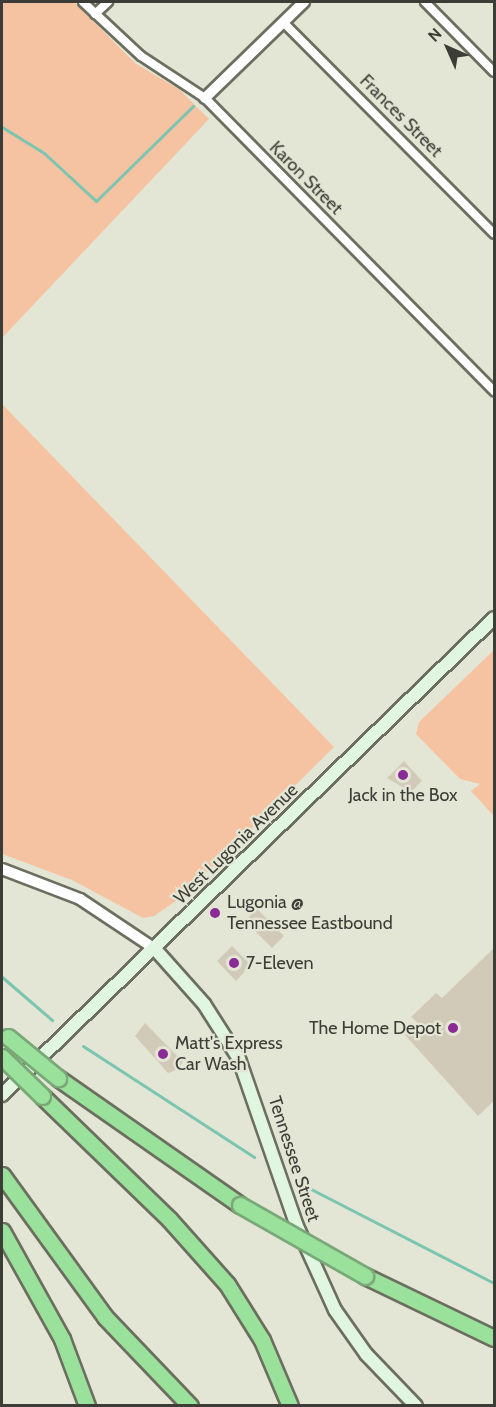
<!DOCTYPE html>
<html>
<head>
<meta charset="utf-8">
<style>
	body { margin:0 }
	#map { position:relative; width:496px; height:1407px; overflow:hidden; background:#e3e6d4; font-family:Cabin,sans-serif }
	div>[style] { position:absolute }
	.green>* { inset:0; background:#f6c3a2 }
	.stream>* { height:3px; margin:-1.5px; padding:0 1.5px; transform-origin:1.5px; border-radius:1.5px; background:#7bc5b1 }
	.building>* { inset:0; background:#d2cab9 }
	.roads { filter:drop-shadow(2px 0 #6c6f5f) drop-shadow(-2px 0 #6c6f5f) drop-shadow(0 2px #6c6f5f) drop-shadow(0 -2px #6c6f5f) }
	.minor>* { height:8px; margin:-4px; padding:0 4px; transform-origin:4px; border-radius:4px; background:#fff }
	.tertiary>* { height:10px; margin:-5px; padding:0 5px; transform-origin:5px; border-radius:5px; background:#fff }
	.secondary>* { height:12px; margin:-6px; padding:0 6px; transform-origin:6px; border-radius:6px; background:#e1f6e1 }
	.motorway>* { height:15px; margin:-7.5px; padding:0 7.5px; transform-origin:7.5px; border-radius:7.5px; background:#9ae19b }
	.bridges { filter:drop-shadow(2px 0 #79a878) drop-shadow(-2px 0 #79a878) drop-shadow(0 2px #79a878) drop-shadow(0 -2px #79a878) }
	.motorway-bridge>* { height:15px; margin:-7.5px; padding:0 7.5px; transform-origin:7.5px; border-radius:7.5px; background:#9ae19b }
	.dots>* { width:16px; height:16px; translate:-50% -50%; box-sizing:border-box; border:3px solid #e3e6d4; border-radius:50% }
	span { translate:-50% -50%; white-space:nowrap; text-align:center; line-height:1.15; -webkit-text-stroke:4.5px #e3e6d4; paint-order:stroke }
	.street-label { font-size:18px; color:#3c3d36 }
	.poi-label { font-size:18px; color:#3c3d36 }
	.left { translate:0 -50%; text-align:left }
	.right { translate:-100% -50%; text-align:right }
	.frame { position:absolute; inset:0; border:3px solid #3c3d36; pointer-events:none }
	.north { position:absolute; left:418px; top:18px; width:60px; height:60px; -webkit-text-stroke:4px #e3e6d4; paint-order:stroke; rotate:315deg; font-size:16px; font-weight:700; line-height:24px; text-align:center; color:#3c3d36 }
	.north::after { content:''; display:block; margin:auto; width:21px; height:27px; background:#3c3d36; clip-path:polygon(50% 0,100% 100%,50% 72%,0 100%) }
</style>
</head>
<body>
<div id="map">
	<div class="green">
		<div style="clip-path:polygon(2px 2px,74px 2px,135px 63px,180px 90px,209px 119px,2px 338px)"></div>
		<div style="clip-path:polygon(2px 404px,334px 747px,183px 896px,154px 916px,143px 918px,72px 880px,2px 854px)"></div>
		<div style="clip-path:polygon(494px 650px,494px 816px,471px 791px,480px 784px,460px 779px,416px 734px,419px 722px)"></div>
	</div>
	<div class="stream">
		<div style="left:2px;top:127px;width:49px;rotate:31.8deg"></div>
		<div style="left:44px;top:153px;width:71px;rotate:42.7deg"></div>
		<div style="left:96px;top:201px;width:136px;rotate:-44.4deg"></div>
		<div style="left:2px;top:977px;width:66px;rotate:40.7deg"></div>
		<div style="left:83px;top:1046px;width:204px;rotate:33deg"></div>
		<div style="left:307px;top:1187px;width:210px;rotate:27.2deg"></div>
	</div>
	<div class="building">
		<div style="clip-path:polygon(404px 761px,422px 781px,411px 792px,387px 778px)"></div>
		<div style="clip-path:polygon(257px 909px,284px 936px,272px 948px,245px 921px)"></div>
		<div style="clip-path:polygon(232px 946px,251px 965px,236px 981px,217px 961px)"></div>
		<div style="clip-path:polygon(495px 947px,495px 1100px,478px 1116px,405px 1035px,417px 1022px,411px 1017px,436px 993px,442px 998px)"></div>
		<div style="clip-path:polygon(145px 1023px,183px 1062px,174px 1071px,168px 1073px,135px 1036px)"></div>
	</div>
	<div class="roads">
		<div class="minor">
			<div style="left:83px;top:2px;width:79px;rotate:43deg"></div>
			<div style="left:141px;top:56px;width:77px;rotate:33.3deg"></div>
			<div style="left:205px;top:98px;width:412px;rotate:45.4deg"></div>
			<div style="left:425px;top:2px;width:98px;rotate:45.4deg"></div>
			<div style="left:95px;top:14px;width:18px;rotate:-43deg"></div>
			<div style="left:283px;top:22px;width:299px;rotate:45.1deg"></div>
		</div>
		<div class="tertiary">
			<div style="left:205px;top:98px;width:138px;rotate:-44.1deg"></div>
			<div style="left:2px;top:869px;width:84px;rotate:21deg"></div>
			<div style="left:80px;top:899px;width:90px;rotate:33.7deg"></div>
		</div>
		<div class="secondary">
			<div style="left:155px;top:949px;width:74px;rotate:48.3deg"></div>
			<div style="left:204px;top:1004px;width:65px;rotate:57.5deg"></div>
			<div style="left:239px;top:1059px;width:175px;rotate:70.9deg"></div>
			<div style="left:296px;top:1224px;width:94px;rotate:65.6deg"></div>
			<div style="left:335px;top:1310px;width:54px;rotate:54.8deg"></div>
			<div style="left:366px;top:1354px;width:72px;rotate:46.1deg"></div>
			<div style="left:2px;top:1095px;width:685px;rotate:-44.11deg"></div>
		</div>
		<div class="motorway">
			<div style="left:58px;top:1078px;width:222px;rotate:34.9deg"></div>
			<div style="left:42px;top:1096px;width:177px;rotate:44.1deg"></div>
			<div style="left:169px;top:1219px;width:87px;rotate:48.3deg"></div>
			<div style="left:227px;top:1284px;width:66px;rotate:58deg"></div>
			<div style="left:262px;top:1340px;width:72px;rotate:67deg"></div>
			<div style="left:2px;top:1175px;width:175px;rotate:54deg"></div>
			<div style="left:105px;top:1317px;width:123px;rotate:46.3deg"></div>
			<div style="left:2px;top:1231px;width:124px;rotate:60.9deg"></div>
			<div style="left:62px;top:1339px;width:72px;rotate:69.5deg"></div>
			<div style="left:365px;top:1276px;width:143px;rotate:25.7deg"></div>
		</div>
	</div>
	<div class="bridges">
		<div class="motorway-bridge">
			<div style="left:8px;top:1037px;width:65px;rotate:39.4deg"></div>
			<div style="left:2px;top:1057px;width:56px;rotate:44.3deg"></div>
			<div style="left:240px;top:1205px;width:144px;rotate:29.6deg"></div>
		</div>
	</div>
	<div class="dots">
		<div style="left:403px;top:775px;background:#8a2a94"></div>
		<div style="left:215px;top:913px;background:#8a2a94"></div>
		<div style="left:234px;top:963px;background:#8a2a94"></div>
		<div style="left:453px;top:1028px;background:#8a2a94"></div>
		<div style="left:163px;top:1054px;background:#8a2a94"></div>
	</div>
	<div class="street-label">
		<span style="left:401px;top:116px;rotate:45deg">Frances Street</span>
		<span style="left:306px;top:178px;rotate:45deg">Karon Street</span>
		<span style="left:236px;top:844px;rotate:-44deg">West Lugonia Avenue</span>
		<span style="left:294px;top:1159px;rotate:72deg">Tennessee Street</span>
	</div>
	<div class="poi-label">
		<span style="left:403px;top:795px">Jack in the Box</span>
		<span class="left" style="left:227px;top:913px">Lugonia @<br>Tennessee Eastbound</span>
		<span class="left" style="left:246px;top:963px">7-Eleven</span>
		<span class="right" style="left:441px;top:1028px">The Home Depot</span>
		<span class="left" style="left:175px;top:1054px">Matt's Express<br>Car Wash</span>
	</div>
	<div class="frame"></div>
	<div class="north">N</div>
</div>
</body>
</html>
